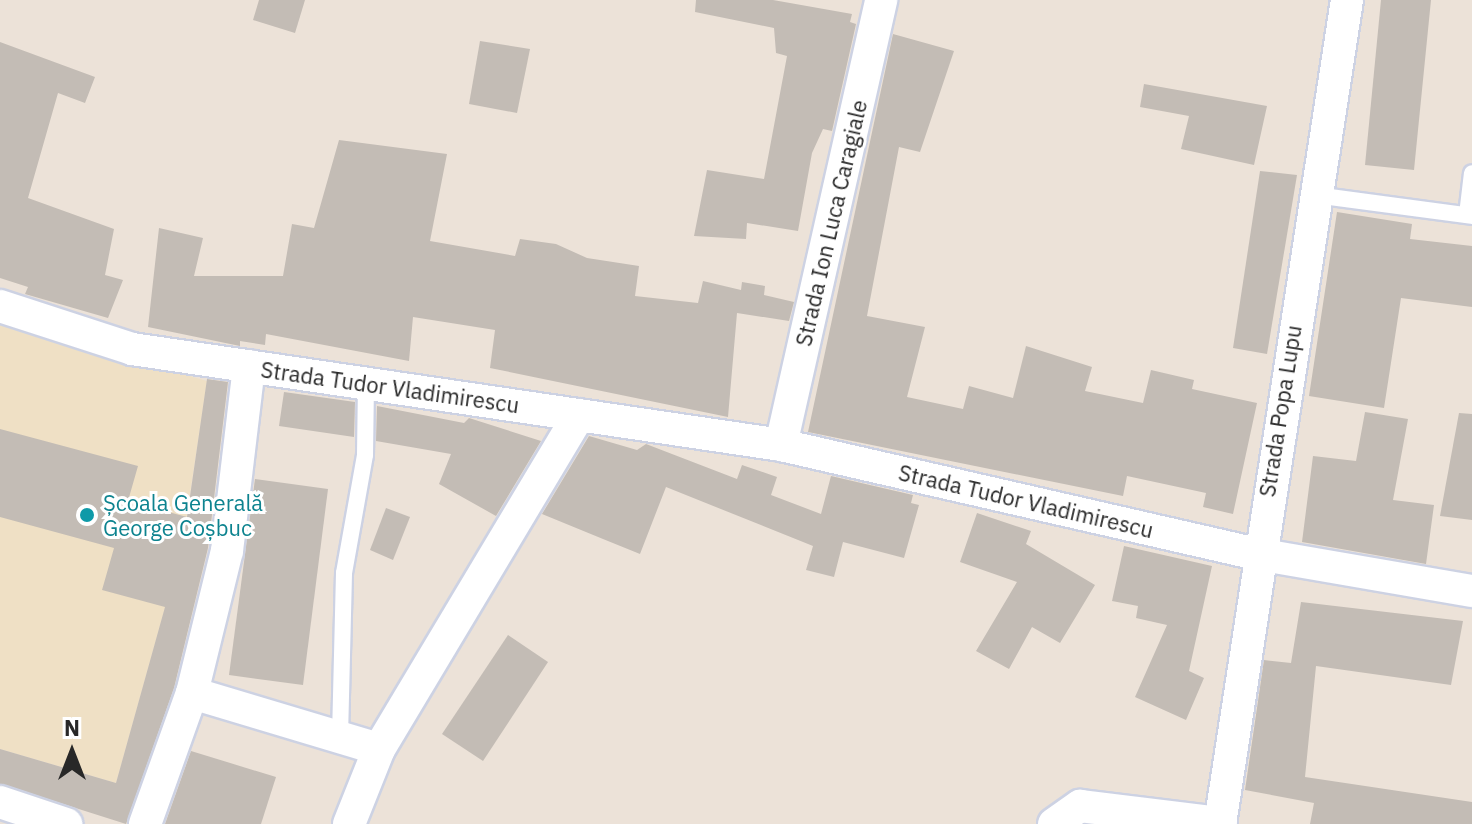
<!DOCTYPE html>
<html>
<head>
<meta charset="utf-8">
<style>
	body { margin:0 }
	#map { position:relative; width:1472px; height:824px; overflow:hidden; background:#ece2d8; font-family:"IBM Plex Sans",sans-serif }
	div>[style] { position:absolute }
	.education>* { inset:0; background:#efe0c5 }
	.building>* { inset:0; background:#c3bcb5 }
	.roads { filter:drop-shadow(2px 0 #cdd2e3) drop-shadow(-2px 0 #cdd2e3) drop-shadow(0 2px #cdd2e3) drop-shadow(0 -2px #cdd2e3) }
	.lane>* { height:16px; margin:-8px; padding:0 8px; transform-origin:8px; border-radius:8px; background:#fff }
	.street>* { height:32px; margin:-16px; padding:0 16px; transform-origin:16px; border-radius:16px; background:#fff }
	.dots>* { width:22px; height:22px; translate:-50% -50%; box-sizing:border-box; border:4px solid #fff; border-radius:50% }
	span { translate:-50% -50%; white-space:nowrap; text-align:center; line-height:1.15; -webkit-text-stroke:6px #fff; paint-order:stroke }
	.street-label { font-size:22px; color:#282828 }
	.culture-label { font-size:22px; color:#0d838f }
	.left { translate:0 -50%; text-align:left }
	.north { position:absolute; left:32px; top:712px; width:80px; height:80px; -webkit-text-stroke:6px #fff; paint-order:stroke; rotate:0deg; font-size:22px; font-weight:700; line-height:32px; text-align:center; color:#282828 }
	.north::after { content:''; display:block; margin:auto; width:28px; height:36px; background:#282828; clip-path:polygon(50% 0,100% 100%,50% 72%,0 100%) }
</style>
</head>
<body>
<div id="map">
	<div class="education">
		<div style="clip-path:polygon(0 321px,207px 381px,182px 547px,116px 783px,0 749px)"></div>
	</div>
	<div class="building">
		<div style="clip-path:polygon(259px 0,305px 0,295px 33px,253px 20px)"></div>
		<div style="clip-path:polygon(696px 0,773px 0,852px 14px,850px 22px,856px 24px,832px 131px,823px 129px,812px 153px,798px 231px,747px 223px,746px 239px,694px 236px,707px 170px,764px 179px,787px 56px,776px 53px,774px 28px,695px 12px)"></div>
		<div style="clip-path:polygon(1381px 0,1431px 0,1414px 170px,1365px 165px)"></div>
		<div style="clip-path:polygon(893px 34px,954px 51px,920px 152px,899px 147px,867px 316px,925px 327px,907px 397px,963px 409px,969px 386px,1013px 398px,1026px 346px,1092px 367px,1085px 391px,1143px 403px,1151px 370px,1194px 380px,1192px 389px,1257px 403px,1233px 514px,1203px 507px,1206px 493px,1127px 476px,1123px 496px,808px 432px)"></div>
		<div style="clip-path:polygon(480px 41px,530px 49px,517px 113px,469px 104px)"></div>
		<div style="clip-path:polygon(0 42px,95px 77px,85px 103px,58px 93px,28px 198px,114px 229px,105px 275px,123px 280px,108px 318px,25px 294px,28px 287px,0 278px)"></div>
		<div style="clip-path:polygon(1144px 84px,1267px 106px,1254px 165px,1181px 149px,1189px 116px,1140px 107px)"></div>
		<div style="clip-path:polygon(339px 140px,447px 154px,430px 241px,515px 256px,520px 239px,556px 244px,587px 258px,639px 266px,635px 296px,698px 303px,703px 281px,741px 290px,742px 282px,765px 286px,764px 295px,794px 302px,789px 321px,737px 313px,728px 417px,490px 368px,495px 330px,413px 317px,409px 361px,266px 334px,265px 345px,240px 341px,240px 346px,148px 327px,159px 228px,203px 238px,194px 276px,283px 276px,292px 224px,314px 228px)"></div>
		<div style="clip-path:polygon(1260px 171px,1297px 175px,1267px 354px,1233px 348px)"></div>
		<div style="clip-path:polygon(1337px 212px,1412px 224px,1410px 239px,1472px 246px,1472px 307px,1401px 298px,1384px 408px,1309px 396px)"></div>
		<div style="clip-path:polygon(207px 379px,228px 382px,208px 548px,174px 688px,126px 824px,0 784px,0 749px,116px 783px,165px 607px,102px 590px,114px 548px,0 517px,0 429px,138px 466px,128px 501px,187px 517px)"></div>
		<div style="clip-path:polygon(284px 392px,355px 402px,354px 437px,279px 426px)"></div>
		<div style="clip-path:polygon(377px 406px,464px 423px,469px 418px,541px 441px,496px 516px,439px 484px,451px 454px,376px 441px)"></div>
		<div style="clip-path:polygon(1365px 412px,1408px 419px,1393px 500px,1434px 505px,1426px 564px,1302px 542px,1313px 456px,1356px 461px)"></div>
		<div style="clip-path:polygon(1459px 413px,1472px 414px,1472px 520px,1440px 516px)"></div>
		<div style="clip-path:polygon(589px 436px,637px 450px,646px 444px,737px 479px,742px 465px,777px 477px,771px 495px,821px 514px,831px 476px,913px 495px,911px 503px,919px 505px,904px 558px,843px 542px,834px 577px,806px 570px,813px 546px,666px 487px,640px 554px,603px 539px,542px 514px)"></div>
		<div style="clip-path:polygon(255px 479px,328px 489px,303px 685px,229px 675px)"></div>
		<div style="clip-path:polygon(386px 508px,410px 517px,393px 560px,370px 550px)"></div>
		<div style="clip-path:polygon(977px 513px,1031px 531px,1026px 544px,1095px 585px,1060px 643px,1032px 627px,1009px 669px,976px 651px,1017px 582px,960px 562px)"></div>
		<div style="clip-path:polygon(1124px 546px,1212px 566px,1189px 671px,1204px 678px,1186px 720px,1135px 697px,1167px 625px,1136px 618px,1138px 606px,1112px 601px)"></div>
		<div style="clip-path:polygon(1301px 602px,1463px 621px,1451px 685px,1316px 666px,1305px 777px,1472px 802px,1472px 824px,1310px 824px,1314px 803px,1245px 790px,1264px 660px,1291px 663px)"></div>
		<div style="clip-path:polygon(508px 635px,548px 662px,483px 761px,442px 734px)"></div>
		<div style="clip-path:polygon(191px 751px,276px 777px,261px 824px,165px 824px)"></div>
	</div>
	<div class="roads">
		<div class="lane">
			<div style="left:1315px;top:195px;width:158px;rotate:7.6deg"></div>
			<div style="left:1467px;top:215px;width:42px;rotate:-83.2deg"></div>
			<div style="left:340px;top:737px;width:164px;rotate:-88.6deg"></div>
			<div style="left:344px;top:573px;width:120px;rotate:-79.9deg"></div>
			<div style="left:365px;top:455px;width:72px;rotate:-89.2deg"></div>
		</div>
		<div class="street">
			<div style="left:0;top:306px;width:139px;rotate:18deg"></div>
			<div style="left:132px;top:349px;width:656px;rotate:8.41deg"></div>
			<div style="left:781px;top:445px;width:488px;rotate:12.9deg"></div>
			<div style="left:1257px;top:554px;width:218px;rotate:9.8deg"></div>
			<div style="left:781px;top:445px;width:456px;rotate:-77.3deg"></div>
			<div style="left:192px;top:693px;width:195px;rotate:16.7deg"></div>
			<div style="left:0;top:802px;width:70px;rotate:18.4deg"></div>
			<div style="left:145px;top:824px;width:139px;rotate:-70.3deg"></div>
			<div style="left:192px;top:693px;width:146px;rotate:-76.2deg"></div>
			<div style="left:227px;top:551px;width:186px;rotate:-83.2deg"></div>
			<div style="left:349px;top:824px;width:81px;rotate:-68.2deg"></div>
			<div style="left:379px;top:749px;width:389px;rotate:-59.1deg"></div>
			<div style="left:1054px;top:824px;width:32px;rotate:-35deg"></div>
			<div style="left:1080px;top:806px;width:142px;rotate:6.9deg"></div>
			<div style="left:1220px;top:824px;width:834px;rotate:-81.24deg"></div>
		</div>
	</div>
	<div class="dots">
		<div style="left:87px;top:515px;background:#0f9aa8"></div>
	</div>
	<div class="street-label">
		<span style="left:831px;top:223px;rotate:-77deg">Strada Ion Luca Caragiale</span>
		<span style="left:390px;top:387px;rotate:8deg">Strada Tudor Vladimirescu</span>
		<span style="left:1280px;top:411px;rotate:-81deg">Strada Popa Lupu</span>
		<span style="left:1026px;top:501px;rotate:13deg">Strada Tudor Vladimirescu</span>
	</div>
	<div class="culture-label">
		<span class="left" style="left:103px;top:515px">Școala Generală<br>George Coșbuc</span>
	</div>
	<div class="north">N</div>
</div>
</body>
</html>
